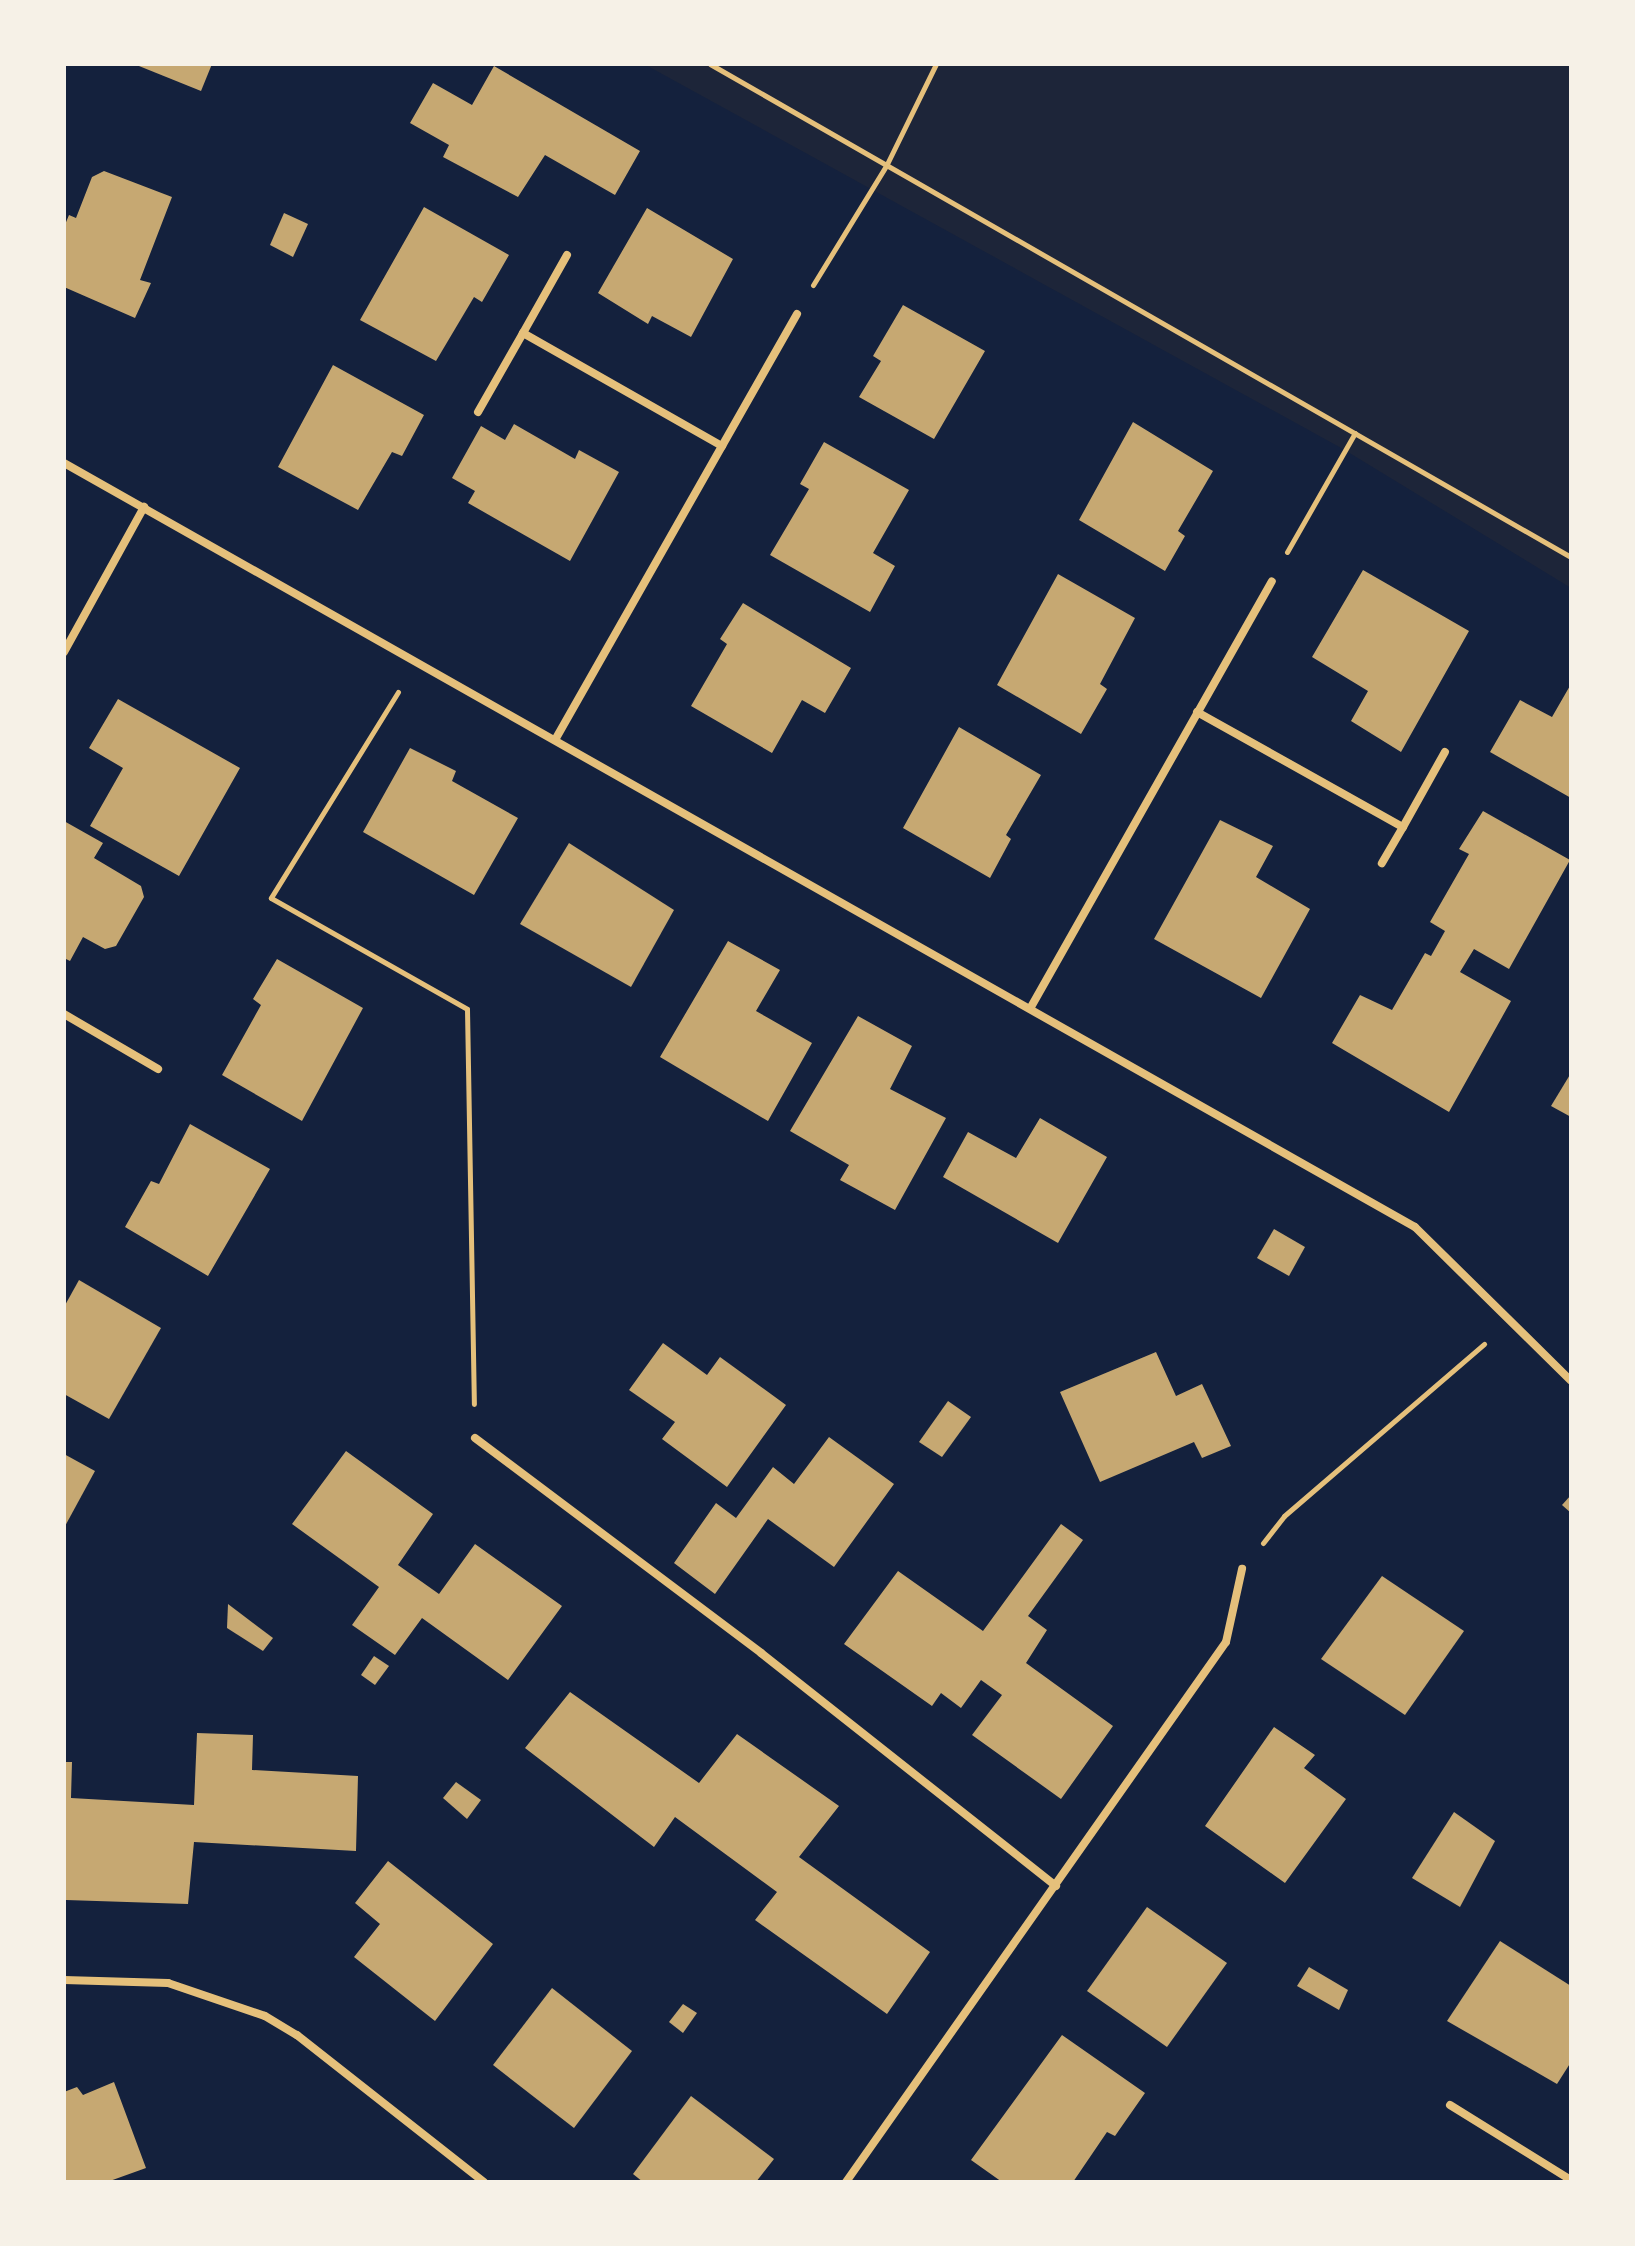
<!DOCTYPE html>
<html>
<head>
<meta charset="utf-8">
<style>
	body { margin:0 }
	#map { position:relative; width:1635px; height:2246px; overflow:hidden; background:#14213d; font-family:"Exo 2",sans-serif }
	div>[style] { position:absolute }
	.green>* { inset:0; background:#1d2539 }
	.building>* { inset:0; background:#c6a872 }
	.path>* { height:5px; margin:-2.5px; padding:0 2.5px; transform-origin:2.5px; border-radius:2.5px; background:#e5c07b }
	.minor>* { height:8px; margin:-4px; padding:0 4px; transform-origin:4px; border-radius:4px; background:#e5c07b }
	span { translate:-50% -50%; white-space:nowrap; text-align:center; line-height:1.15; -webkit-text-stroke:7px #f6f1e7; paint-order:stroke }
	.frame { position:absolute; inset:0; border:66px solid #f6f1e7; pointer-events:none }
</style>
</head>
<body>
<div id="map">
	<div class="green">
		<div style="clip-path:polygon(644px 64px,1571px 64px,1571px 588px,1343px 449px)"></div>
	</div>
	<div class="building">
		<div style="clip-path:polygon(134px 64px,212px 64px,201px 91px)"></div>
		<div style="clip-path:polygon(494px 66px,640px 151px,615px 195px,545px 155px,518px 197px,443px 157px,449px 145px,410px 123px,433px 83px,472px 105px)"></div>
		<div style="clip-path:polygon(104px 171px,172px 197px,140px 280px,151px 283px,135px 318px,64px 287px,64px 227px,69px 215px,76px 218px,92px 177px)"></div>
		<div style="clip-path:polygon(424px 207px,509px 255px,482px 302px,474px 297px,436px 361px,360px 320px)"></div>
		<div style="clip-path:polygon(647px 208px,733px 259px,691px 337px,652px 316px,648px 324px,598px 293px)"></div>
		<div style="clip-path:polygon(284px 213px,308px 224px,293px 257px,270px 245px)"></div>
		<div style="clip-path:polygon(903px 305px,985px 351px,934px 439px,859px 397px,881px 361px,873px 356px)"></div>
		<div style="clip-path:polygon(333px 365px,424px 415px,402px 456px,392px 452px,358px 510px,278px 467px)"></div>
		<div style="clip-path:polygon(1133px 422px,1213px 471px,1178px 531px,1185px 536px,1165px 571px,1079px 520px)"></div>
		<div style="clip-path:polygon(514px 424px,575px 459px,579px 450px,619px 472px,570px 561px,468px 503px,475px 491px,452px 478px,481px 426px,505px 440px)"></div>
		<div style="clip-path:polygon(824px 442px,909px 490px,873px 553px,895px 566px,870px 612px,770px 555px,809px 489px,800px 484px)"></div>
		<div style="clip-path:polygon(1363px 570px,1469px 631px,1401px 752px,1351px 721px,1368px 691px,1312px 657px)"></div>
		<div style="clip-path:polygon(1058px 574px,1135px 618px,1100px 684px,1107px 689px,1081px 734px,997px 685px)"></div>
		<div style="clip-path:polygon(743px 603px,851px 668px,825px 713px,802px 700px,772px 753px,691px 706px,727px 644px,720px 639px)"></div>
		<div style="clip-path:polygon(1571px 684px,1571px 798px,1490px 752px,1520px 700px,1552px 717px)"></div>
		<div style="clip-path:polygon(118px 699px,240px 768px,179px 876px,90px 826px,123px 768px,89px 748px)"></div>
		<div style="clip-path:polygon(959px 727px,1041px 775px,1006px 835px,1011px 839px,990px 878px,903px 828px)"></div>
		<div style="clip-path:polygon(410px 748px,456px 771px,452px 781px,518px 818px,474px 895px,363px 832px)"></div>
		<div style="clip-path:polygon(1483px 811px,1570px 860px,1509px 969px,1474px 949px,1460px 972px,1511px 1001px,1449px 1112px,1332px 1043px,1360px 995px,1392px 1010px,1425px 953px,1431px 956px,1445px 931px,1430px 922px,1469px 854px,1459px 849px)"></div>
		<div style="clip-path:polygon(1220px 820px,1273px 846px,1256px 877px,1310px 909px,1261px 998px,1154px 939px)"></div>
		<div style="clip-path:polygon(64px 821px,103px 843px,94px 858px,141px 886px,144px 897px,116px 946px,105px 949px,83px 937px,70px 961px,64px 958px)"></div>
		<div style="clip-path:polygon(569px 843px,674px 910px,631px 987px,520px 924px)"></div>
		<div style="clip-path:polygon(728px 941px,780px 970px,756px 1011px,812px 1043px,768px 1121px,660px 1057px)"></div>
		<div style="clip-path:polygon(277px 959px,363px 1008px,302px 1121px,222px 1075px,261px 1005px,253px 999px)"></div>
		<div style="clip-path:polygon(858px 1016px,912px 1046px,890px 1089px,946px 1118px,895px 1210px,840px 1180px,849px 1165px,790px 1131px)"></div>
		<div style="clip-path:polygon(1571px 1073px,1571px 1117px,1551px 1106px)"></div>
		<div style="clip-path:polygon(1040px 1118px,1107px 1157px,1058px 1243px,943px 1177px,968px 1132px,1016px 1158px)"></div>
		<div style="clip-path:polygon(190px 1124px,270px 1169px,208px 1276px,125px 1227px,151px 1181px,159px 1184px)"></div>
		<div style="clip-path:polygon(1274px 1229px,1305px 1247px,1289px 1276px,1257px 1258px)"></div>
		<div style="clip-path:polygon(79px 1280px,161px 1328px,109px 1419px,64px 1394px,64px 1307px)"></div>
		<div style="clip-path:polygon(663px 1343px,707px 1375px,720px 1357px,786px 1405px,727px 1487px,662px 1439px,675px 1422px,629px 1390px)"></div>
		<div style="clip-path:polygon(1156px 1352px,1176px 1396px,1202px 1384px,1231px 1446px,1202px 1458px,1194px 1442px,1100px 1482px,1060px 1392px)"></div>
		<div style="clip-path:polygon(948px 1401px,971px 1417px,942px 1457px,919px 1442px)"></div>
		<div style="clip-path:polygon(829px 1437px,894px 1484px,834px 1567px,768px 1519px,715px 1594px,674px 1563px,716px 1503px,736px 1518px,773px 1467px,794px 1484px)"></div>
		<div style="clip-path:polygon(346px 1451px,433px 1514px,398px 1565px,439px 1594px,475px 1544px,562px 1606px,508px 1680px,422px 1618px,395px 1655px,352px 1625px,379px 1587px,292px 1524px)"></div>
		<div style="clip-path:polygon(64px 1454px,95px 1471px,64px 1528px)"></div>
		<div style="clip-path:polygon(1571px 1495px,1571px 1513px,1562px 1505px)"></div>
		<div style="clip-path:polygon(1061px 1524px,1083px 1540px,1028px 1616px,1047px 1630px,1026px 1663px,1113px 1726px,1061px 1799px,972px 1735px,1002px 1695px,981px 1680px,961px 1708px,941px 1693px,932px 1706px,844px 1644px,898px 1571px,983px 1631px)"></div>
		<div style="clip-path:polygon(1382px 1576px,1464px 1631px,1405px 1715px,1321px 1659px)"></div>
		<div style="clip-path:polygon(228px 1604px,273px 1638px,263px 1651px,227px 1628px)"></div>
		<div style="clip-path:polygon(374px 1656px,389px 1666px,375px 1685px,361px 1675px)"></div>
		<div style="clip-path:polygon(570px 1692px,699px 1783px,737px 1734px,839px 1806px,799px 1857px,930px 1952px,887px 2014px,755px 1920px,777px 1892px,675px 1817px,654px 1847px,525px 1748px)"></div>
		<div style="clip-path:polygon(1274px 1727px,1315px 1755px,1304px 1768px,1346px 1799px,1285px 1883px,1205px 1826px)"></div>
		<div style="clip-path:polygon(197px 1733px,253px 1735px,252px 1770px,358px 1776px,356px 1851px,194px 1842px,188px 1904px,66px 1900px,64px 1762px,72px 1762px,71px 1798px,194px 1805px)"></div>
		<div style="clip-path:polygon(456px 1782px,481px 1800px,467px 1819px,443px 1798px)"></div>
		<div style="clip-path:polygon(1454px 1812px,1495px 1841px,1460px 1907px,1412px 1878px)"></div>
		<div style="clip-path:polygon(388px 1861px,493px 1944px,435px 2021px,354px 1957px,380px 1924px,355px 1903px)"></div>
		<div style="clip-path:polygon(1147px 1907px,1227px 1963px,1167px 2047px,1087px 1991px)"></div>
		<div style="clip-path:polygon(1500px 1941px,1571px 1986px,1571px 2062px,1557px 2084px,1447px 2021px)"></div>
		<div style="clip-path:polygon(1309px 1967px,1348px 1990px,1339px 2010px,1297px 1986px)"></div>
		<div style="clip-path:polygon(552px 1988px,632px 2051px,574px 2128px,493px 2065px)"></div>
		<div style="clip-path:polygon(683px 2004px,697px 2013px,683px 2033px,669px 2022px)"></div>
		<div style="clip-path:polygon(1062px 2035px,1145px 2093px,1115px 2136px,1107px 2132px,1073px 2182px,1002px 2182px,971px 2160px)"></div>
		<div style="clip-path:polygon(114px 2082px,146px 2168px,107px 2182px,64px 2182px,64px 2092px,77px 2087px,83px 2095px)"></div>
		<div style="clip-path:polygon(691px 2096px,774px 2159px,756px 2182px,643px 2182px,633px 2174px)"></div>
	</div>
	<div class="path">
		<div style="left:710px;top:64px;width:992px;rotate:29.8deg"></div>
		<div style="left:813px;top:285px;width:140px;rotate:-58.5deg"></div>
		<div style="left:886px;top:166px;width:114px;rotate:-63.9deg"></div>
		<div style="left:1287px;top:552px;width:137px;rotate:-60.3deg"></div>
		<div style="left:398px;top:692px;width:242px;rotate:121.7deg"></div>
		<div style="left:271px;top:898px;width:225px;rotate:29.5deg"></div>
		<div style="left:467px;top:1009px;width:395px;rotate:89deg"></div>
		<div style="left:1263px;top:1543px;width:34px;rotate:-52deg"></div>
		<div style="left:1284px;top:1516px;width:264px;rotate:-40.7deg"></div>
	</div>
	<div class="minor">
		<div style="left:567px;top:255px;width:90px;rotate:119.4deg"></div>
		<div style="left:523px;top:333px;width:229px;rotate:29.6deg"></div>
		<div style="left:478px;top:412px;width:91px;rotate:-60.3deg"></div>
		<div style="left:64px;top:463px;width:1552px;rotate:29.49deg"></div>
		<div style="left:1415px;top:1227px;width:219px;rotate:44.6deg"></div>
		<div style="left:64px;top:652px;width:166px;rotate:-61.1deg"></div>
		<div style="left:1197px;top:712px;width:236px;rotate:29.2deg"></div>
		<div style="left:1403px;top:827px;width:42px;rotate:120.3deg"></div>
		<div style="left:555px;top:740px;width:490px;rotate:-60.4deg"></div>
		<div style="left:1403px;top:827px;width:86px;rotate:-60.8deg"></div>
		<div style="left:1031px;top:1007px;width:489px;rotate:-60.5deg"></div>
		<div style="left:64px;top:1014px;width:109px;rotate:30.3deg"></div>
		<div style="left:475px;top:1438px;width:358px;rotate:36.9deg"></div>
		<div style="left:761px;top:1653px;width:376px;rotate:38.3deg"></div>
		<div style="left:64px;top:1980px;width:104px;rotate:1.7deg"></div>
		<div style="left:168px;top:1983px;width:102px;rotate:18.8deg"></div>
		<div style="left:265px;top:2016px;width:37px;rotate:31deg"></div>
		<div style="left:297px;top:2035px;width:238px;rotate:38.2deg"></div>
		<div style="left:1450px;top:2105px;width:142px;rotate:31.8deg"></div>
		<div style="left:846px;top:2182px;width:660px;rotate:-54.87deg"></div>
		<div style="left:1226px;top:1642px;width:75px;rotate:-77.6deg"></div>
	</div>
	<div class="frame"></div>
</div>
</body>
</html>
